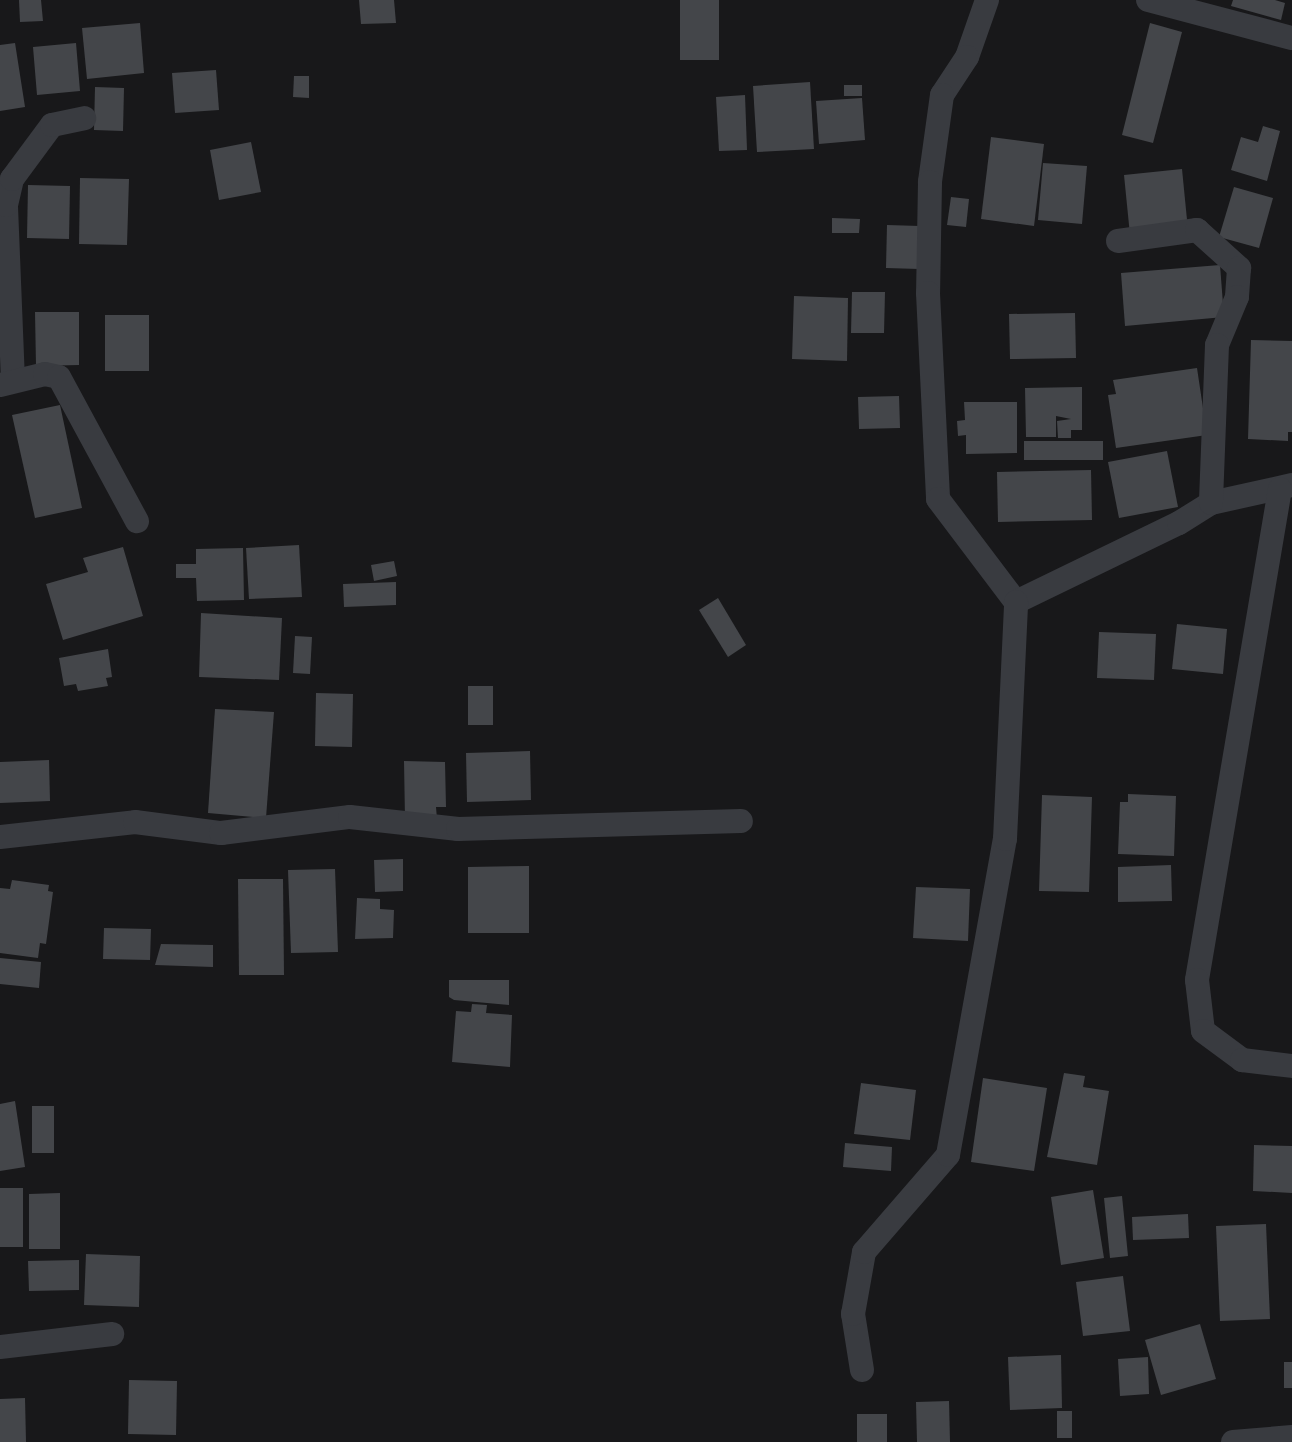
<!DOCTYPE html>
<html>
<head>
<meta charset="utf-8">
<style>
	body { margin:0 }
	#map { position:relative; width:1292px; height:1442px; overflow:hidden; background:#18181a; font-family:Karla,sans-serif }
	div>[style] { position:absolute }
	.building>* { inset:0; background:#44464a }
	.street>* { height:24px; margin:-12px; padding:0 12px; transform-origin:12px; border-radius:12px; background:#393b40 }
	span { translate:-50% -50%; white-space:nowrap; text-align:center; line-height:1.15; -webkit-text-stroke:5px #131316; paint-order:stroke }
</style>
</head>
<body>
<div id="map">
	<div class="building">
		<div style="clip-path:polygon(19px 0,41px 0,43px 21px,20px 22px)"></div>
		<div style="clip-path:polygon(359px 0,394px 0,396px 23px,361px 24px)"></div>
		<div style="clip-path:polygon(680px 0,719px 0,719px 60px,680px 60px)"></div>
		<div style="clip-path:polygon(1233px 0,1275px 0,1285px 3px,1281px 20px,1231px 6px)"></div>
		<div style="clip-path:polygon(140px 23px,144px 73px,87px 79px,82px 28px)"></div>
		<div style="clip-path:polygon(1150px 23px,1182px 32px,1153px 143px,1122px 135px)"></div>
		<div style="clip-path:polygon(15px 43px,25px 107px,0 111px,0 45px)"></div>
		<div style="clip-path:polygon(76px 43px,80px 91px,37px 95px,33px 47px)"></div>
		<div style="clip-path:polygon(216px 70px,219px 110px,175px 113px,172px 73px)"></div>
		<div style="clip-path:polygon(294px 76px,309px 76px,309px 98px,293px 97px)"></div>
		<div style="clip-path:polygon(810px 82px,814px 149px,757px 152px,753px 86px)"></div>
		<div style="clip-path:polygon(844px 85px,862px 85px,862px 96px,844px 96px)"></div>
		<div style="clip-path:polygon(95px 87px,124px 88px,123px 131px,94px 130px)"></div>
		<div style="clip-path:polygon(745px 95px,747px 150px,719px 151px,716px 97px)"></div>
		<div style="clip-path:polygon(862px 98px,865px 140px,819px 144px,816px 101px)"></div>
		<div style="clip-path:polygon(1263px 126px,1280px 131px,1267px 181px,1231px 170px,1241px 137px,1258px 142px)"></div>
		<div style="clip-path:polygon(991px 137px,1044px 144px,1034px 226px,981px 219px)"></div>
		<div style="clip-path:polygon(251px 142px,261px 192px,219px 200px,210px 150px)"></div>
		<div style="clip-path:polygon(1043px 163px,1087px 166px,1082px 224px,1038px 220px)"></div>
		<div style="clip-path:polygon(1182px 169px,1188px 230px,1130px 235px,1124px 175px)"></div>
		<div style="clip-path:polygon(80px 178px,129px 179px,127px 245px,79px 244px)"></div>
		<div style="clip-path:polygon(28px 185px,70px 186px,69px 239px,27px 238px)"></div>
		<div style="clip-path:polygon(1234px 187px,1273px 198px,1259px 248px,1219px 237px)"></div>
		<div style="clip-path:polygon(951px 197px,969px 199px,966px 227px,947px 225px)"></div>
		<div style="clip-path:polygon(832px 218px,860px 219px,859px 233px,832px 233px)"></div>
		<div style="clip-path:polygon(887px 225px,920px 226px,919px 269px,886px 268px)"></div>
		<div style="clip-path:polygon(1220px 265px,1224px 317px,1125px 326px,1121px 273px)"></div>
		<div style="clip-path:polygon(852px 292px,885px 292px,884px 333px,851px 333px)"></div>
		<div style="clip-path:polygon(794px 296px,848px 298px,847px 361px,792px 359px)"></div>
		<div style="clip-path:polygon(35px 312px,79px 312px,79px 365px,36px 366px)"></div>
		<div style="clip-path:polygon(1075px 313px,1076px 358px,1010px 359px,1009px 314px)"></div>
		<div style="clip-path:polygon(105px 315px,149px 315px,149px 371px,105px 371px)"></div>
		<div style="clip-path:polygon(1251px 340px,1292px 341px,1292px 432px,1288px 432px,1288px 441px,1248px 439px)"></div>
		<div style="clip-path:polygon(1197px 368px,1207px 435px,1116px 448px,1108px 395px,1116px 394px,1113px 380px)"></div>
		<div style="clip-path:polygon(1082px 387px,1082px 430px,1071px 430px,1071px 438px,1058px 438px,1057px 421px,1071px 419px,1056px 416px,1056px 437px,1026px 437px,1025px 388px)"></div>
		<div style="clip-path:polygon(899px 396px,900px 428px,859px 429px,858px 397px)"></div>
		<div style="clip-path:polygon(964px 402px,1017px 402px,1017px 453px,966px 454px,966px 435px,958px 436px,957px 421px,965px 420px)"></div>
		<div style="clip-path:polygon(60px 405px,82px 508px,35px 518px,12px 415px)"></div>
		<div style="clip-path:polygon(1024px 441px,1103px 441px,1103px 460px,1024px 460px)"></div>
		<div style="clip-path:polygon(1167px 451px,1178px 507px,1119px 518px,1108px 462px)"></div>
		<div style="clip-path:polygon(1091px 470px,1092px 520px,998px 522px,997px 472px)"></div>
		<div style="clip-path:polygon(299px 545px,302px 597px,249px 599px,246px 548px)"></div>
		<div style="clip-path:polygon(123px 547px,143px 616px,63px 640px,46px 584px,88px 572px,83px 558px)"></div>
		<div style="clip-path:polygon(243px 548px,244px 600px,197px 601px,196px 578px,176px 578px,176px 564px,196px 564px,196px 549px)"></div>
		<div style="clip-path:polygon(394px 561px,397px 576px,374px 581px,371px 565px)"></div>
		<div style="clip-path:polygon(396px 582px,396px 605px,344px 607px,343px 584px)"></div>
		<div style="clip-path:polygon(718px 598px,746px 645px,728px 657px,699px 610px)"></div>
		<div style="clip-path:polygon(201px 613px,282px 618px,279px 680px,199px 677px)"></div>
		<div style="clip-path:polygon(1177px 624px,1227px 629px,1223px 674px,1172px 669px)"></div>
		<div style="clip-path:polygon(1099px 632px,1156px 634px,1154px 680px,1097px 678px)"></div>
		<div style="clip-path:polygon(295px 636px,312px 637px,310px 674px,293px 673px)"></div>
		<div style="clip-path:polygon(108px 649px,112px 677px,106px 678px,108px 686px,78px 691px,76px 684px,64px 686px,59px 658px)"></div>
		<div style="clip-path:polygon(468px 686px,493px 686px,493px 725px,468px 725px)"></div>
		<div style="clip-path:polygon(316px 693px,353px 694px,352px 747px,315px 746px)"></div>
		<div style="clip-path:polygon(215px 709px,274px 712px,266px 818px,208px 813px)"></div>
		<div style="clip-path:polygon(530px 751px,531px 800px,467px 802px,466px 753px)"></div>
		<div style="clip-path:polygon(49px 760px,50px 801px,0 803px,0 762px)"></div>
		<div style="clip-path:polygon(404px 761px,445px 762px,446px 807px,436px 807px,437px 819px,405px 820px)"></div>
		<div style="clip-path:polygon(1128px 794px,1176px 796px,1174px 856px,1118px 854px,1120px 802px,1128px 802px)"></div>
		<div style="clip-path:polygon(1042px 795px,1092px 797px,1089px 892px,1039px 891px)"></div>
		<div style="clip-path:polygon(403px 859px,403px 891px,375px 892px,374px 860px)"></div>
		<div style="clip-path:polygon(1171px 865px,1172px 901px,1118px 902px,1118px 867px)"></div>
		<div style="clip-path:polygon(529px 866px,529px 933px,468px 933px,468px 867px)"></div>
		<div style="clip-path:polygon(335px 869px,338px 952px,291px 953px,288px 870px)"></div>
		<div style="clip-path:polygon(238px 879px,283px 879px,284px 975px,239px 975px)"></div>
		<div style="clip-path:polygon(12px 880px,49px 885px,48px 891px,53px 892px,46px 944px,40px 943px,38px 958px,0 953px,0 888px,10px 889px)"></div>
		<div style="clip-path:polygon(916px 887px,970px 889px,968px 941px,913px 938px)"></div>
		<div style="clip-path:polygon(357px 898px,380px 899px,380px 909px,394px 910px,393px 938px,355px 939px)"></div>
		<div style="clip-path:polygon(104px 928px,151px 929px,150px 960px,103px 959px)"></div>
		<div style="clip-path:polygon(161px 944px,213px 945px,213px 967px,155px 965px)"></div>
		<div style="clip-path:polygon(0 958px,41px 962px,39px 988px,0 984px)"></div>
		<div style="clip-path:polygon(449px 980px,509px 980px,509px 1005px,454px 1000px,449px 997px)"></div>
		<div style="clip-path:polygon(472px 1004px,487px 1005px,486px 1013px,512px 1015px,510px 1067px,452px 1062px,456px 1011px,471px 1012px)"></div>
		<div style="clip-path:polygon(1064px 1073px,1085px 1076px,1083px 1087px,1109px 1091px,1097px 1165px,1047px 1157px)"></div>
		<div style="clip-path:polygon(983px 1078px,1047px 1088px,1034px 1171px,971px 1162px)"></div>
		<div style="clip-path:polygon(861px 1083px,916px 1090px,910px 1140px,854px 1134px)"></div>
		<div style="clip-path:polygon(15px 1101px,25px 1167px,0 1171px,0 1104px)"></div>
		<div style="clip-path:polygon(32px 1106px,54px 1106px,54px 1153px,32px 1153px)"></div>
		<div style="clip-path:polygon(845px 1143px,892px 1147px,891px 1171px,843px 1167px)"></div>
		<div style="clip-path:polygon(1254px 1145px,1292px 1146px,1292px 1193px,1253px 1191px)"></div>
		<div style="clip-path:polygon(0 1188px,23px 1188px,23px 1247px,0 1247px)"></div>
		<div style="clip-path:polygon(1093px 1190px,1104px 1258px,1061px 1265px,1051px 1197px)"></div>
		<div style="clip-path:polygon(60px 1193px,60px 1249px,29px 1249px,29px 1194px)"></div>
		<div style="clip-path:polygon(1122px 1196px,1128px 1256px,1110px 1258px,1104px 1198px)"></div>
		<div style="clip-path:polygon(1188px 1214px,1189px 1238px,1133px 1240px,1132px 1217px)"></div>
		<div style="clip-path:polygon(1266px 1224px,1270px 1319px,1220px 1321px,1216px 1226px)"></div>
		<div style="clip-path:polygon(86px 1254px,140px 1256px,139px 1307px,84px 1305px)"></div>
		<div style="clip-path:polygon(79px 1260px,79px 1290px,29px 1291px,28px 1261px)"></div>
		<div style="clip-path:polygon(1123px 1276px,1130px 1331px,1083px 1336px,1076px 1282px)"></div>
		<div style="clip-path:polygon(1200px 1324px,1216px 1379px,1161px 1395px,1145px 1340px)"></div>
		<div style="clip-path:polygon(1061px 1355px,1062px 1408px,1010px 1410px,1008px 1357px)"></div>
		<div style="clip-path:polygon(1148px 1357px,1149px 1394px,1120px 1396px,1118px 1359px)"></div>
		<div style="clip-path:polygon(1284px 1362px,1292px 1362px,1292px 1388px,1284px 1388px)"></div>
		<div style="clip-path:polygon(129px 1380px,177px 1381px,176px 1435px,128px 1434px)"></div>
		<div style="clip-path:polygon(25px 1398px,26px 1442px,0 1442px,0 1399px)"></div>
		<div style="clip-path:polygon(949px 1401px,950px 1442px,917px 1442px,916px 1402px)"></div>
		<div style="clip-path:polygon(1057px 1411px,1072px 1411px,1072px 1438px,1057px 1438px)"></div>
		<div style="clip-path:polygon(857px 1414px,887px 1414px,887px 1442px,857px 1442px)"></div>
	</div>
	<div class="street">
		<div style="left:987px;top:0;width:60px;rotate:109.3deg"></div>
		<div style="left:967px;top:57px;width:45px;rotate:123.3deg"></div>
		<div style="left:942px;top:95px;width:88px;rotate:97.9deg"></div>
		<div style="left:930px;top:182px;width:111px;rotate:91deg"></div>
		<div style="left:928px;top:293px;width:206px;rotate:87.2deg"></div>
		<div style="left:938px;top:499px;width:129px;rotate:52.9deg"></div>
		<div style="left:1016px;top:602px;width:181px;rotate:-25.9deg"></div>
		<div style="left:1179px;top:523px;width:38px;rotate:-32deg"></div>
		<div style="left:1211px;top:503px;width:83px;rotate:-12.5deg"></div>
		<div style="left:1148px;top:0;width:149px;rotate:14.8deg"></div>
		<div style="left:1118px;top:241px;width:80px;rotate:-7.9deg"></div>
		<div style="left:1197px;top:230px;width:57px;rotate:42.1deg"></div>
		<div style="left:1239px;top:268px;width:29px;rotate:94deg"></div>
		<div style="left:1237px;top:297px;width:52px;rotate:112.6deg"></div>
		<div style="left:1217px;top:345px;width:158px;rotate:92.2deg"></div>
		<div style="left:13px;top:381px;width:176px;rotate:-92.3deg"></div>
		<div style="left:6px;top:205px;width:27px;rotate:-77deg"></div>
		<div style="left:12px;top:179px;width:67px;rotate:-53.5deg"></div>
		<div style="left:52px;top:125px;width:33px;rotate:-12deg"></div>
		<div style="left:0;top:385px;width:46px;rotate:-13.7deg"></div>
		<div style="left:45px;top:374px;width:14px;rotate:12deg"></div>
		<div style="left:59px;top:377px;width:164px;rotate:61.6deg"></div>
		<div style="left:1280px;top:489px;width:498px;rotate:99.6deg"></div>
		<div style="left:1197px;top:980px;width:51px;rotate:83.3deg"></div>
		<div style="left:1203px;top:1031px;width:49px;rotate:36.6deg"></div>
		<div style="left:1242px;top:1060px;width:50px;rotate:6.8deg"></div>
		<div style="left:0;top:837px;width:136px;rotate:-6.3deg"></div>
		<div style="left:135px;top:822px;width:87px;rotate:7.3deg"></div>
		<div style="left:221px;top:833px;width:130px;rotate:-7.1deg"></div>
		<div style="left:350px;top:817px;width:109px;rotate:6.3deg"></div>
		<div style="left:458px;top:829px;width:283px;rotate:-1.6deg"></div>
		<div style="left:0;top:1347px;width:113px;rotate:-6.6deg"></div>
		<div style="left:862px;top:1370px;width:57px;rotate:-99.1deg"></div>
		<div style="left:853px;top:1314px;width:63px;rotate:-79.9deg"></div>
		<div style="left:864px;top:1252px;width:128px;rotate:-49.1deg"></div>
		<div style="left:948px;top:1155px;width:321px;rotate:-79.8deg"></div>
		<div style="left:1005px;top:839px;width:237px;rotate:-87.3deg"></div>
		<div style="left:1233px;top:1442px;width:59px;rotate:-4.8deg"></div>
	</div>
</div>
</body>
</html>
